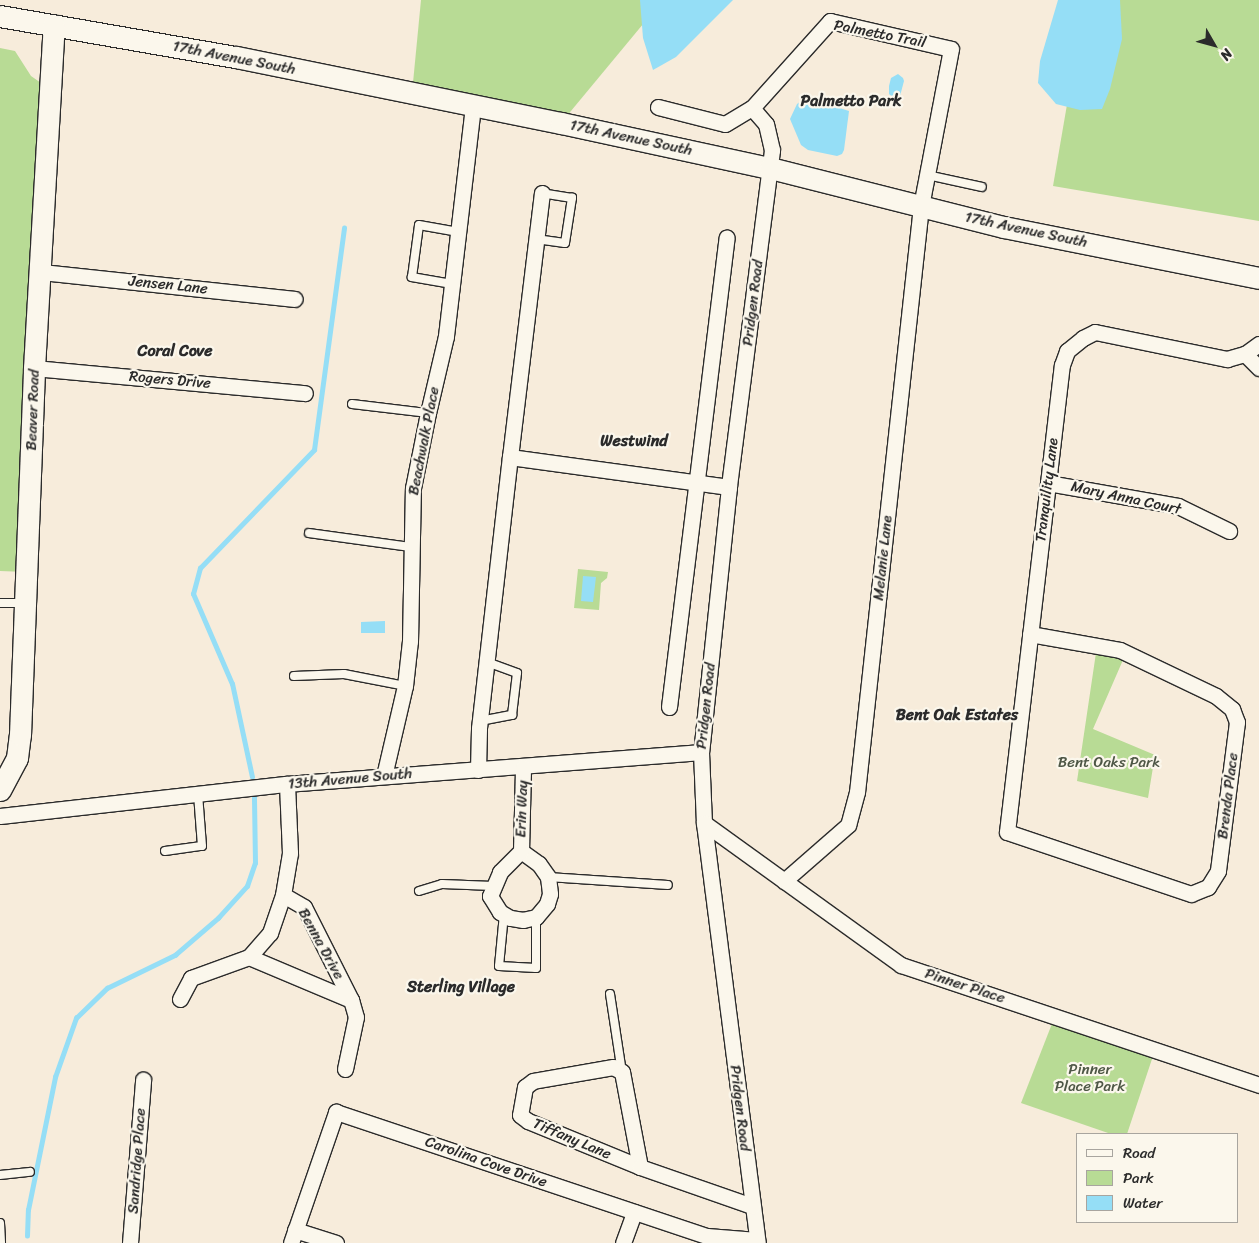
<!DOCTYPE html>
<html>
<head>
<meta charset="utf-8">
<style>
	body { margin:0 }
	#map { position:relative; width:1259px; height:1243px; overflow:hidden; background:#f7ecdb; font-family:Sriracha,sans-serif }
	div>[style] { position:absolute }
	.green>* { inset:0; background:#b8db95 }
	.water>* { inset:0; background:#95def6 }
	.stream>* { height:4.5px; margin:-2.25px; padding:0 2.25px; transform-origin:2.25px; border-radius:2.25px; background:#95def6 }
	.roads { filter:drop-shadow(1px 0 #2b2b2b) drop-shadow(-1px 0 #2b2b2b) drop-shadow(0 1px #2b2b2b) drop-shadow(0 -1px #2b2b2b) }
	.lane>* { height:8px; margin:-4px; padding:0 4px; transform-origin:4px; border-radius:4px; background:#fbf7ec }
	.street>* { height:15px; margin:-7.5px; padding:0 7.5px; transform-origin:7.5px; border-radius:7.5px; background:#fbf7ec }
	.secondary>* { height:21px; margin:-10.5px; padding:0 10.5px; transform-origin:10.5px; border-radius:10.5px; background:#fbf7ec }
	span { translate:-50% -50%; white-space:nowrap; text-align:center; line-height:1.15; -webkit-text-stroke:4.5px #fbf7ec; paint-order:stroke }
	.street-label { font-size:15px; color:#2b2b2b }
	.park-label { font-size:15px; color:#4e5746 }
	.neighbourhood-label { font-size:16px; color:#2b2b2b; font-weight:700 }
	.legend { position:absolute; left:1076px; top:1133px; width:162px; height:90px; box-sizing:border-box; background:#fbf7ec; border:1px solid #a8a59f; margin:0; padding:6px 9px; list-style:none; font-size:15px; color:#2b2b2b }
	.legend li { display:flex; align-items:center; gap:10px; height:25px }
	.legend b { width:25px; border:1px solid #a8a59f }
	.north { position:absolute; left:1189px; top:20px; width:50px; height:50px; -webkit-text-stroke:4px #fbf7ec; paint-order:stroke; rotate:128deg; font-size:14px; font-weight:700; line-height:20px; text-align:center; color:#2b2b2b }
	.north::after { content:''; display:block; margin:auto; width:18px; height:22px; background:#2b2b2b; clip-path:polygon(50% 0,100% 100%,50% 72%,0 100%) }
</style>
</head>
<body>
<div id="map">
	<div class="green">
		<div style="clip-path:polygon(421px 0,663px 0,561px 123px,412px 93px)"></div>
		<div style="clip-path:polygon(1085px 0,1259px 0,1259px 221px,1053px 186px)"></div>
		<div style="clip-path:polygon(0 48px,15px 51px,31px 76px,51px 90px,26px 572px,0 571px)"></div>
		<div style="clip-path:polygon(578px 569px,608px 572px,607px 578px,601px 583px,599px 610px,574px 608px)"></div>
		<div style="clip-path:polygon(1097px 646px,1126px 653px,1093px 729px,1155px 755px,1148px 798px,1077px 781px)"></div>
		<div style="clip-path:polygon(1055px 1016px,1155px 1050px,1127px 1134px,1111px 1134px,1021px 1103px)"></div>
	</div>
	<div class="water">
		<div style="clip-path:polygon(640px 0,733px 0,676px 57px,653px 70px,643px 38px)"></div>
		<div style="clip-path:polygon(1058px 0,1120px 0,1122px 39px,1110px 89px,1102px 109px,1080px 110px,1056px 104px,1038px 83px,1040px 61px)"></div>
		<div style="clip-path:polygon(898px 74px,903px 78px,904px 81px,900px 96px,895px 99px,889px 94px,889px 86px,891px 78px)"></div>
		<div style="clip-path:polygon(804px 99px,814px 100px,849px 111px,844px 150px,842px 154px,837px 156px,808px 150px,801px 145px,790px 119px,797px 104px)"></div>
		<div style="clip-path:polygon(583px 576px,596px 577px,593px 602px,581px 601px)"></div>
		<div style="clip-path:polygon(385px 621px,385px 633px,361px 633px,361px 622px)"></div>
	</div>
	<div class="stream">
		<div style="left:252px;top:777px;width:95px;rotate:-102.1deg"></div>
		<div style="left:232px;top:684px;width:98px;rotate:-113.4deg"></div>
		<div style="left:193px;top:594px;width:27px;rotate:-75deg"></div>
		<div style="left:200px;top:568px;width:164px;rotate:-46deg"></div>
		<div style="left:314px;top:450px;width:224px;rotate:-82.3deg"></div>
		<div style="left:27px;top:1236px;width:26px;rotate:-88deg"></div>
		<div style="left:28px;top:1210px;width:136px;rotate:-78.5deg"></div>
		<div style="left:55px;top:1077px;width:63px;rotate:-70.4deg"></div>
		<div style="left:76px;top:1018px;width:43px;rotate:-44.1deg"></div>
		<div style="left:107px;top:988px;width:76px;rotate:-25.9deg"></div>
		<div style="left:175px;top:955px;width:57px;rotate:-40.7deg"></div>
		<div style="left:218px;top:918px;width:43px;rotate:-47.8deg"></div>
		<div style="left:247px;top:886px;width:24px;rotate:-71deg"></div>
		<div style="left:255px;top:863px;width:67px;rotate:-90.9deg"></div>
	</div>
	<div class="roads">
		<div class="lane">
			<div style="left:927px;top:175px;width:56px;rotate:12.3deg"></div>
			<div style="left:536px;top:239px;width:29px;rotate:8deg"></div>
			<div style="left:565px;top:243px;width:46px;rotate:-81.2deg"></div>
			<div style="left:572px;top:198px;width:30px;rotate:-171deg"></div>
			<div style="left:452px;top:284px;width:41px;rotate:-170.1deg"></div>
			<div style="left:412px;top:277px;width:52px;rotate:-82.3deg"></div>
			<div style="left:419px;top:225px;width:40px;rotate:10deg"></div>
			<div style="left:352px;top:404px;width:77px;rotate:6.8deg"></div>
			<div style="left:309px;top:533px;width:102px;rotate:7.9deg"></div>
			<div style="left:0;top:603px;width:23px"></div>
			<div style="left:294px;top:676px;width:50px;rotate:-2.3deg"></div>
			<div style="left:344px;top:674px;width:62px;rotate:11.1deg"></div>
			<div style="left:480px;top:721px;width:33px;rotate:-11deg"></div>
			<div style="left:512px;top:715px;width:42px;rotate:-83.2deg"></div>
			<div style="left:517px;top:673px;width:32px;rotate:-160deg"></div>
			<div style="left:165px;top:851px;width:37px;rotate:-8deg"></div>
			<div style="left:202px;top:846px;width:52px;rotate:-94.4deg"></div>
			<div style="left:548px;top:877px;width:120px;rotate:3.8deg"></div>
			<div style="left:419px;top:891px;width:24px;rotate:-17deg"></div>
			<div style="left:442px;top:884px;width:51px;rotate:2.2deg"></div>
			<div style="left:504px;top:914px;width:52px;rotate:95.5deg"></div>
			<div style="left:499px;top:966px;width:37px;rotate:3deg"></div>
			<div style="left:536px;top:968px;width:51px;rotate:-90deg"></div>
			<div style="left:610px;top:994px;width:79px;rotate:81.3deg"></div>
			<div style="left:0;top:1175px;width:30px;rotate:-6deg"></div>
			<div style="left:0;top:1223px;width:20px;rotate:87deg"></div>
		</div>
		<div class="street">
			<div style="left:658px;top:107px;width:69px;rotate:14.2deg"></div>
			<div style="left:725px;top:124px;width:31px;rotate:-31deg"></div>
			<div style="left:752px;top:108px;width:117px;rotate:-48.1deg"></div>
			<div style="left:830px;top:21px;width:124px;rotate:13deg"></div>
			<div style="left:951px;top:49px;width:160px;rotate:100.8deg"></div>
			<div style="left:921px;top:206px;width:589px;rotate:96.23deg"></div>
			<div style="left:857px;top:792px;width:34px;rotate:105deg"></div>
			<div style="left:848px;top:825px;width:85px;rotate:138.8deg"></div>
			<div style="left:752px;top:108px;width:21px;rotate:49deg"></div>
			<div style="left:766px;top:124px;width:27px;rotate:77deg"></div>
			<div style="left:772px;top:150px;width:340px;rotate:97.3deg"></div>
			<div style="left:729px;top:487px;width:266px;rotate:96deg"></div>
			<div style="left:701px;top:752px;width:71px;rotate:87.6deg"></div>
			<div style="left:704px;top:823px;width:423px;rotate:82.7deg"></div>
			<div style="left:42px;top:272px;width:254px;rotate:6.1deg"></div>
			<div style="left:1245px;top:354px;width:20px;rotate:45deg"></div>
			<div style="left:34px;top:368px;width:272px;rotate:5.3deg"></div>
			<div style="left:510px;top:457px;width:266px;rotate:-83.1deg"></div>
			<div style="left:1048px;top:483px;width:132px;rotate:10deg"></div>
			<div style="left:1178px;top:506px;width:57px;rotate:26.1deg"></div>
			<div style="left:1030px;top:634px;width:91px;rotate:10.1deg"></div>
			<div style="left:1120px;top:650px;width:106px;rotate:25.6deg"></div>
			<div style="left:1216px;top:696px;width:21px;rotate:39deg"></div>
			<div style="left:1232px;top:709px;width:14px;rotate:69deg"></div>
			<div style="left:1237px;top:722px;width:150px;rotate:97.3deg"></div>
			<div style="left:1218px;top:871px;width:19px;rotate:122deg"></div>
			<div style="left:1208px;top:887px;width:18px;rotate:158deg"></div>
			<div style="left:1191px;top:894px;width:194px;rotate:-161.4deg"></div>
			<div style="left:1007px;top:832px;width:470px;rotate:-83.3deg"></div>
			<div style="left:1062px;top:365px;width:15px;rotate:-70deg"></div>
			<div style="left:1067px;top:351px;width:21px;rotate:-39deg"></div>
			<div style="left:1083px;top:338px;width:13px;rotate:-27deg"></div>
			<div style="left:1095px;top:332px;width:135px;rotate:11.6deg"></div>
			<div style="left:1227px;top:359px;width:19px;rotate:-16deg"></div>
			<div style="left:1245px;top:354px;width:17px;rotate:-36deg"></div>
			<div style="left:669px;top:707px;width:473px;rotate:-83deg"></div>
			<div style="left:478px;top:770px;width:42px;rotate:-88.6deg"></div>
			<div style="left:479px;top:728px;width:273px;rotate:-83.5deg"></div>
			<div style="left:510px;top:457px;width:221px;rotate:7.8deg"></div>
			<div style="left:384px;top:776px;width:92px;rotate:-76.9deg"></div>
			<div style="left:405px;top:686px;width:45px;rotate:-83.7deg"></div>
			<div style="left:410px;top:641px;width:153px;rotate:-88.9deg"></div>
			<div style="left:413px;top:488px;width:76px;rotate:-78.7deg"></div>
			<div style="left:428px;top:413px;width:79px;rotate:-76.8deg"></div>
			<div style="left:446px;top:336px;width:232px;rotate:-83.3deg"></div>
			<div style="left:0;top:816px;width:289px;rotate:-6.4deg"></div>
			<div style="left:287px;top:784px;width:415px;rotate:-4.4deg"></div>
			<div style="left:704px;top:823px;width:243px;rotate:35.8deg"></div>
			<div style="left:901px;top:965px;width:378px;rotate:18.5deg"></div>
			<div style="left:521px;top:851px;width:22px;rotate:36deg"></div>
			<div style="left:539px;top:864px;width:16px;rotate:55deg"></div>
			<div style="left:548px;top:877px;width:17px;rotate:83deg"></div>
			<div style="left:550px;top:894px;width:10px;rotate:107deg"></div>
			<div style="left:547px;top:904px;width:17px;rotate:130deg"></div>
			<div style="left:536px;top:917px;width:13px;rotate:167deg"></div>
			<div style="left:523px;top:920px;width:13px;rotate:-171deg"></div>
			<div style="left:510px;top:918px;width:12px;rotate:-149deg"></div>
			<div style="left:500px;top:912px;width:19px;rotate:-122deg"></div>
			<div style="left:490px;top:896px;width:26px;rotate:-67deg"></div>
			<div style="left:500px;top:872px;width:30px;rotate:-45deg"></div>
			<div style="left:521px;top:851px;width:84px;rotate:-88.6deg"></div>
			<div style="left:249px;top:957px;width:111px;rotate:22.9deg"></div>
			<div style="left:351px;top:1000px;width:104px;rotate:-116.8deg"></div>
			<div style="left:304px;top:907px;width:24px;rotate:-150deg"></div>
			<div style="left:180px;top:999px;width:24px;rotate:-62deg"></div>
			<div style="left:191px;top:978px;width:62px;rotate:-19.9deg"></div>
			<div style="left:249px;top:957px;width:32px;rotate:-49deg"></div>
			<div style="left:270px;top:933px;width:40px;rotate:-71.1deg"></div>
			<div style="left:283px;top:895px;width:43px;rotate:-80.5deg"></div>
			<div style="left:290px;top:853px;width:69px;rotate:-92.5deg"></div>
			<div style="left:345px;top:1069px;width:53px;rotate:-78.1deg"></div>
			<div style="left:356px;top:1017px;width:18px;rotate:-106deg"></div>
			<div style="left:640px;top:1167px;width:97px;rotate:-100.7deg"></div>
			<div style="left:622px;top:1072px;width:10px;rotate:-151deg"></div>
			<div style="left:613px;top:1067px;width:81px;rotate:170.1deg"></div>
			<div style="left:533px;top:1081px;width:10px;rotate:143deg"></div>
			<div style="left:525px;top:1087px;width:28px;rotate:100deg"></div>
			<div style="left:520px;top:1115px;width:10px;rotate:37deg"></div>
			<div style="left:528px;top:1121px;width:121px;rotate:22.3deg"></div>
			<div style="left:640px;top:1167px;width:119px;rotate:19.2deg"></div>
			<div style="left:295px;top:1230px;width:43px;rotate:17.6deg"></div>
			<div style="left:130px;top:1243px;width:164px;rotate:-85.4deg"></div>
			<div style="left:291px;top:1243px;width:139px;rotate:-71deg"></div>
			<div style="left:336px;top:1112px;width:391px;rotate:18.5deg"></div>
			<div style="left:707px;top:1236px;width:50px;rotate:4.6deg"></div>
			<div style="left:623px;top:1243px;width:33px;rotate:-70deg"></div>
		</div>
		<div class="secondary">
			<div style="left:0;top:16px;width:240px;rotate:9.9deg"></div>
			<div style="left:236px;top:57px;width:332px;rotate:11.5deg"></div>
			<div style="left:561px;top:123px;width:214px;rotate:12.2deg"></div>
			<div style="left:770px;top:168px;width:241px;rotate:14.2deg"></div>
			<div style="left:1004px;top:227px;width:260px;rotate:11.3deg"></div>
			<div style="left:0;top:790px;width:36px;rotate:-62deg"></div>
			<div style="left:17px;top:758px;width:23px;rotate:-83deg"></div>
			<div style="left:20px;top:735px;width:367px;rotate:-87.8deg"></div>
			<div style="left:34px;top:368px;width:343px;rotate:-86.7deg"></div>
		</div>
	</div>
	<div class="street-label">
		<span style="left:880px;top:34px;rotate:11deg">Palmetto Trail</span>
		<span style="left:234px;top:58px;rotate:11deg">17th Avenue South</span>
		<span style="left:631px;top:138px;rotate:12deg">17th Avenue South</span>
		<span style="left:1026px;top:230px;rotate:12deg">17th Avenue South</span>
		<span style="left:168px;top:285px;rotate:6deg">Jensen Lane</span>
		<span style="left:753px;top:303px;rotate:-83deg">Pridgen Road</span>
		<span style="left:170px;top:380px;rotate:5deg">Rogers Drive</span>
		<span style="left:33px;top:410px;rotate:-88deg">Beaver Road</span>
		<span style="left:424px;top:441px;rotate:-79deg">Beachwalk Place</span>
		<span style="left:1047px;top:490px;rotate:-83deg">Tranquility Lane</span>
		<span style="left:1126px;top:498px;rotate:12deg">Mary Anna Court</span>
		<span style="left:883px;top:558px;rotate:-84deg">Melanie Lane</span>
		<span style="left:706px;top:706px;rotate:-84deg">Pridgen Road</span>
		<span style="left:350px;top:779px;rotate:-5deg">13th Avenue South</span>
		<span style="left:1228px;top:796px;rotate:-83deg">Brenda Place</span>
		<span style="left:522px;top:809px;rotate:-88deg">Erin Way</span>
		<span style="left:321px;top:944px;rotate:61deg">Benna Drive</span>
		<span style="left:965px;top:986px;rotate:18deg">Pinner Place</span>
		<span style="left:740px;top:1108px;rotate:83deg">Pridgen Road</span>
		<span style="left:572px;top:1139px;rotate:23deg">Tiffany Lane</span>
		<span style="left:137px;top:1161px;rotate:-86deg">Sandridge Place</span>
		<span style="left:486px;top:1162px;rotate:19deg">Carolina Cove Drive</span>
	</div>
	<div class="park-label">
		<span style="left:1109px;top:763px">Bent Oaks Park</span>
		<span style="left:1090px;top:1078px">Pinner<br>Place Park</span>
	</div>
	<div class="neighbourhood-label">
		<span style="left:851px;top:101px">Palmetto Park</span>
		<span style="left:175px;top:351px">Coral Cove</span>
		<span style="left:634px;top:441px">Westwind</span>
		<span style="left:957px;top:715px">Bent Oak Estates</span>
		<span style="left:461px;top:987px">Sterling Village</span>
	</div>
	<ul class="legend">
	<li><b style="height:6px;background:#fbf7ec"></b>Road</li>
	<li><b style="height:14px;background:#b8db95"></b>Park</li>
	<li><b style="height:14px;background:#95def6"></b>Water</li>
	</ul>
	<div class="north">N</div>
</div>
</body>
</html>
